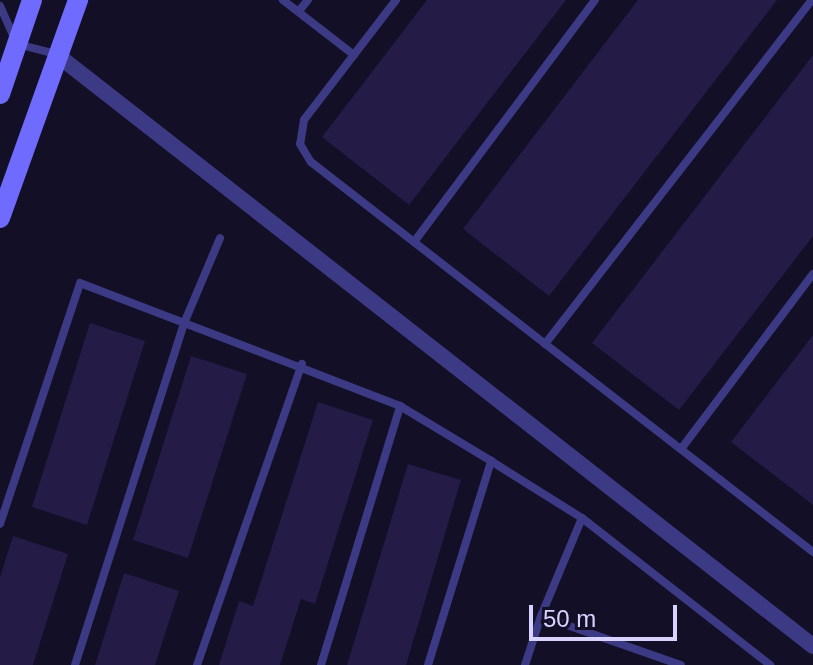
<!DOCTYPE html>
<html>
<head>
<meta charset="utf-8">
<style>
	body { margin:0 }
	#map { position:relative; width:813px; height:665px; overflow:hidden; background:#130f26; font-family:Helvetica,sans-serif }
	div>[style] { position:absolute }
	.building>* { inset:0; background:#241b47 }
	.service>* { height:8px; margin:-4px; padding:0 4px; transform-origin:4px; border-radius:4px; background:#3d3a85 }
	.minor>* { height:16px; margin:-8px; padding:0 8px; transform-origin:8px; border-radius:8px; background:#3d3a85 }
	.secondary>* { height:20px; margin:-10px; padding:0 10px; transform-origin:10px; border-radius:10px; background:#6f6bff }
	span { translate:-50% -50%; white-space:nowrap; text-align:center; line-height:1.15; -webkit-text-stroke:8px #130f26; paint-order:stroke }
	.scale { position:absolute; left:529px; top:605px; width:148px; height:36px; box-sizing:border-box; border:4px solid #d9d4ff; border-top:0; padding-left:10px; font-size:24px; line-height:28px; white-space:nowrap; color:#d9d4ff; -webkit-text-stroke:6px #130f26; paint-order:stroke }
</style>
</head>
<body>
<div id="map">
	<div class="building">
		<div style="clip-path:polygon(427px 0,566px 0,409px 205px,322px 137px)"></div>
		<div style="clip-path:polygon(638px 0,777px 0,549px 296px,463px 229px)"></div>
		<div style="clip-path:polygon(813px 55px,813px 236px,679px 410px,592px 343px)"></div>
		<div style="clip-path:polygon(90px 323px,145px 341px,87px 525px,32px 507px)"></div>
		<div style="clip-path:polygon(813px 335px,813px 505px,731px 442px)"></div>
		<div style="clip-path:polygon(191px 356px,247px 374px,188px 558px,133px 540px)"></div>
		<div style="clip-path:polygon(318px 402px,373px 420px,315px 604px,301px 599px,280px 665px,219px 665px,239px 601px,253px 606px)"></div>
		<div style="clip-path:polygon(408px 464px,461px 480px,406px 665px,347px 665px)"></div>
		<div style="clip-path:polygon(13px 536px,68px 554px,33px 665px,0 665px,0 577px)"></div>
		<div style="clip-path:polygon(124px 573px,179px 591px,155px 665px,95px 665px)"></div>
	</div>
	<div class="service">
		<div style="left:283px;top:0;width:90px;rotate:37.8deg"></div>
		<div style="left:396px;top:0;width:151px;rotate:127.5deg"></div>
		<div style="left:304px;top:120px;width:24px;rotate:99deg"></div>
		<div style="left:300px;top:144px;width:21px;rotate:59deg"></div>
		<div style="left:311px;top:162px;width:636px;rotate:37.84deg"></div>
		<div style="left:0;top:6px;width:42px;rotate:65.9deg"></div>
		<div style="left:17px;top:44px;width:40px;rotate:14.4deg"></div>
		<div style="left:299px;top:11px;width:14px;rotate:-51deg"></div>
		<div style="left:414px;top:242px;width:302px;rotate:-53.2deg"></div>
		<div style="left:545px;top:344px;width:435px;rotate:-52.2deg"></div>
		<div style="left:681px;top:449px;width:219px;rotate:-53deg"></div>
		<div style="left:582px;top:518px;width:106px;rotate:112.7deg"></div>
		<div style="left:541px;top:616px;width:148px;rotate:19.3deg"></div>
		<div style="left:0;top:524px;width:254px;rotate:-71.6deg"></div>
		<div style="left:80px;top:283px;width:343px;rotate:21deg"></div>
		<div style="left:400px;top:406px;width:106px;rotate:31.1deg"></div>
		<div style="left:75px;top:665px;width:361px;rotate:-72.3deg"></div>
		<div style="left:185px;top:321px;width:90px;rotate:-67.1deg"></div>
		<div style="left:197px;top:665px;width:319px;rotate:-70.8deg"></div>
		<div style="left:321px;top:665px;width:271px;rotate:-73deg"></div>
		<div style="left:428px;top:665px;width:214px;rotate:-72.8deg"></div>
		<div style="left:491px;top:461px;width:107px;rotate:32.1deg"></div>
		<div style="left:582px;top:518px;width:239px;rotate:38deg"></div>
		<div style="left:525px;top:665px;width:52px;rotate:-71.9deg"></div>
	</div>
	<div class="minor">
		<div style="left:56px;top:54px;width:961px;rotate:38.03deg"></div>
	</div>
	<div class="secondary">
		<div style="left:0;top:94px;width:99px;rotate:-71.2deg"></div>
		<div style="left:0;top:218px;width:232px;rotate:-70.3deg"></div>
	</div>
	<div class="scale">50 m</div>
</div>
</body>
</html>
